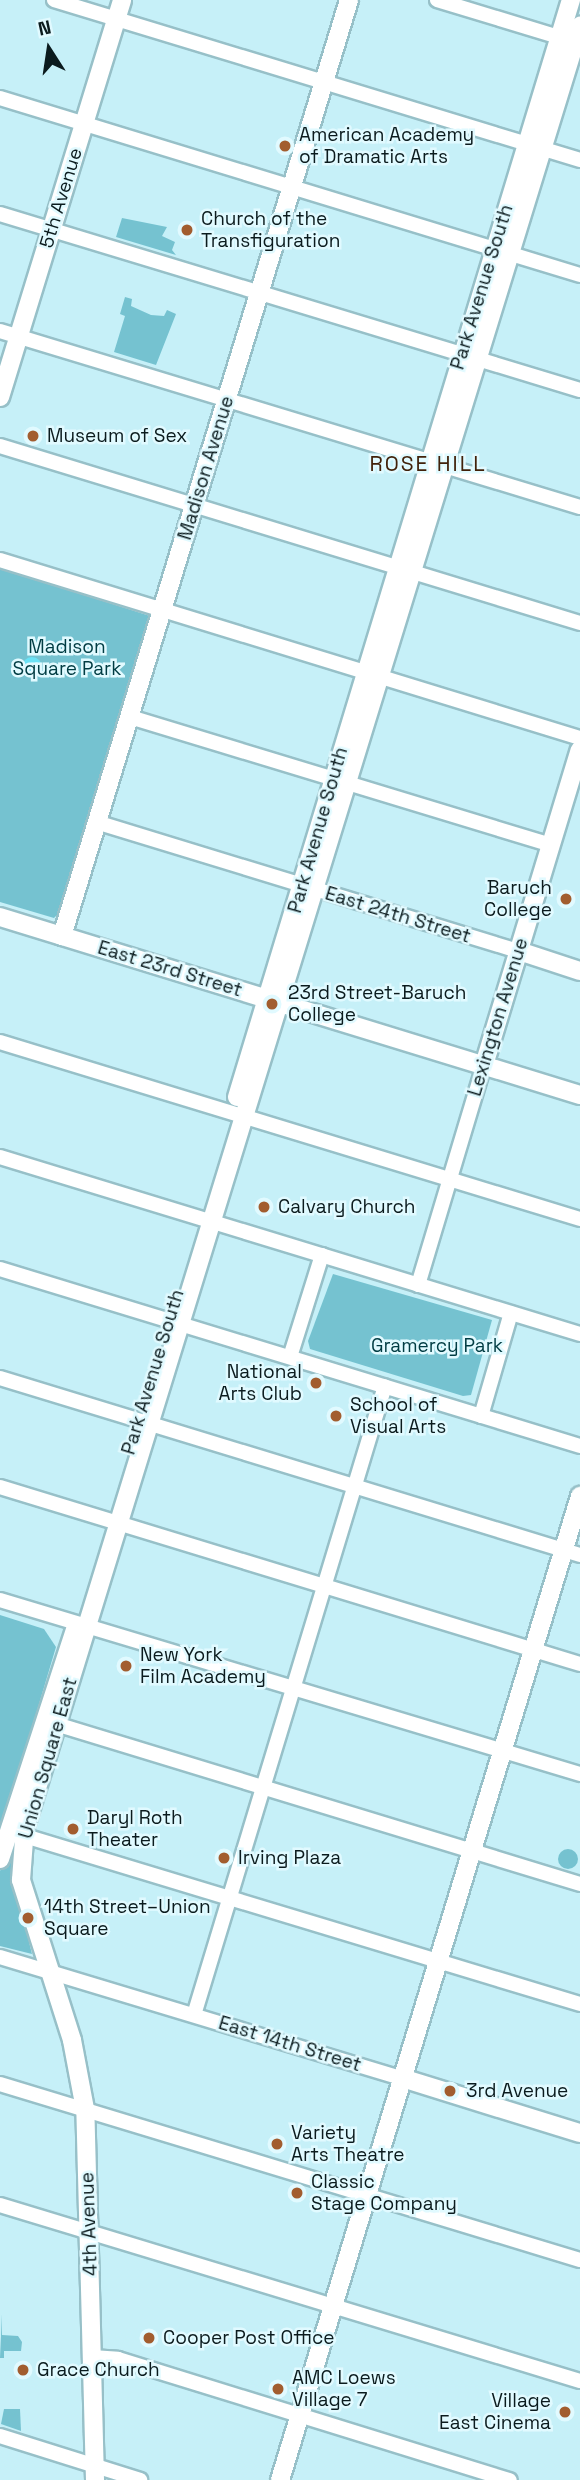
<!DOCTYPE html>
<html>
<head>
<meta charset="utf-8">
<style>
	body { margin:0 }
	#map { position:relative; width:580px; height:2480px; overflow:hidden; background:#c6f0f8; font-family:"Space Grotesk",sans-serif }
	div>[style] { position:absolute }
	.green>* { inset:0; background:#75c2d0 }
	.round { border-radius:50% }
	.water>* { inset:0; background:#6ae2f5 }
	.roads { filter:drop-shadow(2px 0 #97c0c8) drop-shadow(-2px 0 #97c0c8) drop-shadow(0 2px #97c0c8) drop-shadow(0 -2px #97c0c8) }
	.minor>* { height:14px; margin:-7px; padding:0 7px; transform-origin:7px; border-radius:7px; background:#fff }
	.major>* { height:18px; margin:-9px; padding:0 9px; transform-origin:9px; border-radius:9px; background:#fff }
	.dots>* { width:19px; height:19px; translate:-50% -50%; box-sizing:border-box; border:4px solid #e1faff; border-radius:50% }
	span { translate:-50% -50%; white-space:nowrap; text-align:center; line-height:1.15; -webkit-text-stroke:5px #e1faff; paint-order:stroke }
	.poi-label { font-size:19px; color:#0b1b1e }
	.left { translate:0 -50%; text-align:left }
	.right { translate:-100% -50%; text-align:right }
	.street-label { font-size:19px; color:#0b1b1e }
	.park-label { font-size:19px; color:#003c43 }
	.neighbourhood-label { font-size:21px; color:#41210a; letter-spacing:2px }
	.north { position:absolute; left:14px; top:14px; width:70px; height:70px; -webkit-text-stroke:5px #e1faff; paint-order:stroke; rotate:348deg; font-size:19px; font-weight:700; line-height:28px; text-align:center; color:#0b1b1e }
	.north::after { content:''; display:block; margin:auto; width:24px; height:32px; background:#0b1b1e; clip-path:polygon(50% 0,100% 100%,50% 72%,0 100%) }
</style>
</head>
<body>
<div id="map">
	<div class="green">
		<div style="clip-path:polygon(122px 218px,167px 227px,162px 236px,175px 242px,172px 250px,176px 255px,116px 237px)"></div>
		<div style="clip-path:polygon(125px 297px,132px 299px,131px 306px,151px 315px,164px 316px,167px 310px,176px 314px,156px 365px,114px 352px,125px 316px,120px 314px)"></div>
		<div style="clip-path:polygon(0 568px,150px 616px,60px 912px,54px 918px,0 902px)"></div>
		<div style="clip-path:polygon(333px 1274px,492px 1320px,471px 1395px,463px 1396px,310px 1349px,308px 1341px)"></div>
		<div style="clip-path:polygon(0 1615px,44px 1629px,56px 1647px,0 1835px)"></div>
		<div style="clip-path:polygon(13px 1846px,13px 1877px,32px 1954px,0 1946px,0 1871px)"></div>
		<div class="round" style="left:558px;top:1849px;width:20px;height:20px"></div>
		<div style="clip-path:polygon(2px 2314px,2px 2335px,18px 2336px,22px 2342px,21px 2351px,4px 2351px,4px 2358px,0 2358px)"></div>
		<div style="clip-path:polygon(4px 2409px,20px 2409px,21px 2431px,1px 2424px)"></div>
	</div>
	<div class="water">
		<div class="round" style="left:22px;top:657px;width:20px;height:20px"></div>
	</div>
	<div class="roads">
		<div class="minor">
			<div style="left:54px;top:0;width:550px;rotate:16.92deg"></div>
			<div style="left:437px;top:0;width:138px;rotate:16.9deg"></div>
			<div style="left:0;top:98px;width:606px;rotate:16.97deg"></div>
			<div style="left:0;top:214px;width:606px;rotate:16.88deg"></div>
			<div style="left:0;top:331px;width:606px;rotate:16.88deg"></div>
			<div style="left:0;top:446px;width:606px;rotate:16.97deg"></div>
			<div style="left:0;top:560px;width:607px;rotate:17.06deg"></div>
			<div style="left:130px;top:717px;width:440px;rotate:16.9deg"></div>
			<div style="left:96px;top:822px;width:442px;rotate:17deg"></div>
			<div style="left:0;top:1042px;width:606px;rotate:16.97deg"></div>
			<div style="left:0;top:1157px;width:606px;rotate:16.97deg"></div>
			<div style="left:0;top:1269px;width:606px;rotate:16.97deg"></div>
			<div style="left:418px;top:1285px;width:230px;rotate:-73.3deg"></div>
			<div style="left:290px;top:1357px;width:107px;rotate:-72.6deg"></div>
			<div style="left:0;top:1378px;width:606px;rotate:16.97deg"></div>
			<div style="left:481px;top:1416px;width:107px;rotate:-73.8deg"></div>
			<div style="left:0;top:1487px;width:606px;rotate:16.97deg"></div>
			<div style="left:0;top:1600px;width:606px;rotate:16.7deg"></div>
			<div style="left:46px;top:1721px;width:558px;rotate:16.97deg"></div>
			<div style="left:15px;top:1833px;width:590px;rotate:16.84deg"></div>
			<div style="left:0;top:1957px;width:420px;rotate:16.8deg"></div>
			<div style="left:194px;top:2015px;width:657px;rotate:-73.11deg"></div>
			<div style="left:0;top:2084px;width:606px;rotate:16.88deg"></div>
			<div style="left:0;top:2205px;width:606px;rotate:16.88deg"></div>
			<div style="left:92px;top:2357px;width:26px;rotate:4deg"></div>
			<div style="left:118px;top:2359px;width:410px;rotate:17.2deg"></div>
			<div style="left:0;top:2436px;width:147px;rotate:17.4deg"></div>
		</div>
		<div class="major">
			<div style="left:0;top:397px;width:415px;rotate:-72.9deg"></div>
			<div style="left:0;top:917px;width:607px;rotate:17.06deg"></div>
			<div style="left:62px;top:936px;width:979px;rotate:-72.95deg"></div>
			<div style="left:519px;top:951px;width:64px;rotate:18.2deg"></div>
			<div style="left:484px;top:1065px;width:329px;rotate:-73.1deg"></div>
			<div style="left:237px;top:1097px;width:1147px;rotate:-73.07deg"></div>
			<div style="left:0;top:1859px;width:242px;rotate:-71.9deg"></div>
			<div style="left:402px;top:2078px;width:186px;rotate:17.2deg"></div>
			<div style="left:95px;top:2480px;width:371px;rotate:-91.5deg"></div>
			<div style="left:85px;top:2109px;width:70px;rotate:-100.7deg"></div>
			<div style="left:72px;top:2040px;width:168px;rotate:-107.7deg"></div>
			<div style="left:21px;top:1880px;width:53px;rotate:-85.7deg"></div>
			<div style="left:25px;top:1827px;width:1885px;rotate:-72.87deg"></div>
			<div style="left:280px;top:2480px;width:1029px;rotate:-73.04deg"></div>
		</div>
	</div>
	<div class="dots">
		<div style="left:285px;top:146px;background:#a25d2f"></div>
		<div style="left:187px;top:230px;background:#a25d2f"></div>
		<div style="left:33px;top:436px;background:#a25d2f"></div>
		<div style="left:566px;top:899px;background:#a25d2f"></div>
		<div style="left:272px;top:1004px;background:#a25d2f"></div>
		<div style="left:264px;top:1207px;background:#a25d2f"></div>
		<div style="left:316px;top:1383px;background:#a25d2f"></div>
		<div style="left:336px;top:1416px;background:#a25d2f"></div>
		<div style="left:126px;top:1666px;background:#a25d2f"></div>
		<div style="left:73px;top:1829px;background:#a25d2f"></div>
		<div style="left:224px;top:1858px;background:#a25d2f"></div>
		<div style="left:28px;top:1918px;background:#a25d2f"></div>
		<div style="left:450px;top:2091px;background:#a25d2f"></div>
		<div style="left:277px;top:2144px;background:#a25d2f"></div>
		<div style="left:297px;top:2193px;background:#a25d2f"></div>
		<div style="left:149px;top:2338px;background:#a25d2f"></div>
		<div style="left:23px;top:2370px;background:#a25d2f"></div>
		<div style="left:278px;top:2389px;background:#a25d2f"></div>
		<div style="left:565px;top:2412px;background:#a25d2f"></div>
	</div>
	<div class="poi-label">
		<span class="left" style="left:299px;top:146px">American Academy<br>of Dramatic Arts</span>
		<span class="left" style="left:201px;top:230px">Church of the<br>Transfiguration</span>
		<span class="left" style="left:47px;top:436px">Museum of Sex</span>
		<span class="right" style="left:552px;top:899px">Baruch<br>College</span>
		<span class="left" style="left:288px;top:1004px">23rd Street-Baruch<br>College</span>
		<span class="left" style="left:278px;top:1207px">Calvary Church</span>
		<span class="right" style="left:302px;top:1383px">National<br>Arts Club</span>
		<span class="left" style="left:350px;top:1416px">School of<br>Visual Arts</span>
		<span class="left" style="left:140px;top:1666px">New York<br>Film Academy</span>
		<span class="left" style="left:87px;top:1829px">Daryl Roth<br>Theater</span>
		<span class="left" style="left:238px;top:1858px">Irving Plaza</span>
		<span class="left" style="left:44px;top:1918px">14th Street–Union<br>Square</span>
		<span class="left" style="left:466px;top:2091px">3rd Avenue</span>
		<span class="left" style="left:291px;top:2144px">Variety<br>Arts Theatre</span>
		<span class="left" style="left:311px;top:2193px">Classic<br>Stage Company</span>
		<span class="left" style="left:163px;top:2338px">Cooper Post Office</span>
		<span class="left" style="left:37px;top:2370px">Grace Church</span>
		<span class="left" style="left:292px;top:2389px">AMC Loews<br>Village 7</span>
		<span class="right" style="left:551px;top:2412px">Village<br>East Cinema</span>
	</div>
	<div class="street-label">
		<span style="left:61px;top:198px;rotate:-73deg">5th Avenue</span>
		<span style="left:482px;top:287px;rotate:-73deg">Park Avenue South</span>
		<span style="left:206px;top:468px;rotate:-73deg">Madison Avenue</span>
		<span style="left:318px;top:830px;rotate:-74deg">Park Avenue South</span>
		<span style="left:398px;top:915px;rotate:17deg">East 24th Street</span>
		<span style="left:170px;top:969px;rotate:17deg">East 23rd Street</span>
		<span style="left:498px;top:1017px;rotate:-73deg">Lexington Avenue</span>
		<span style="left:153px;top:1372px;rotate:-73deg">Park Avenue South</span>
		<span style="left:48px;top:1758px;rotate:-74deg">Union Square East</span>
		<span style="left:290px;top:2044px;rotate:17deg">East 14th Street</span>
		<span style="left:89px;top:2224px;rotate:-92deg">4th Avenue</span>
	</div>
	<div class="park-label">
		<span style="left:67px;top:658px">Madison<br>Square Park</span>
		<span style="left:437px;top:1346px">Gramercy Park</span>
	</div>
	<div class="neighbourhood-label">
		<span style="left:428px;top:464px">ROSE HILL</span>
	</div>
	<div class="north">N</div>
</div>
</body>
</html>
